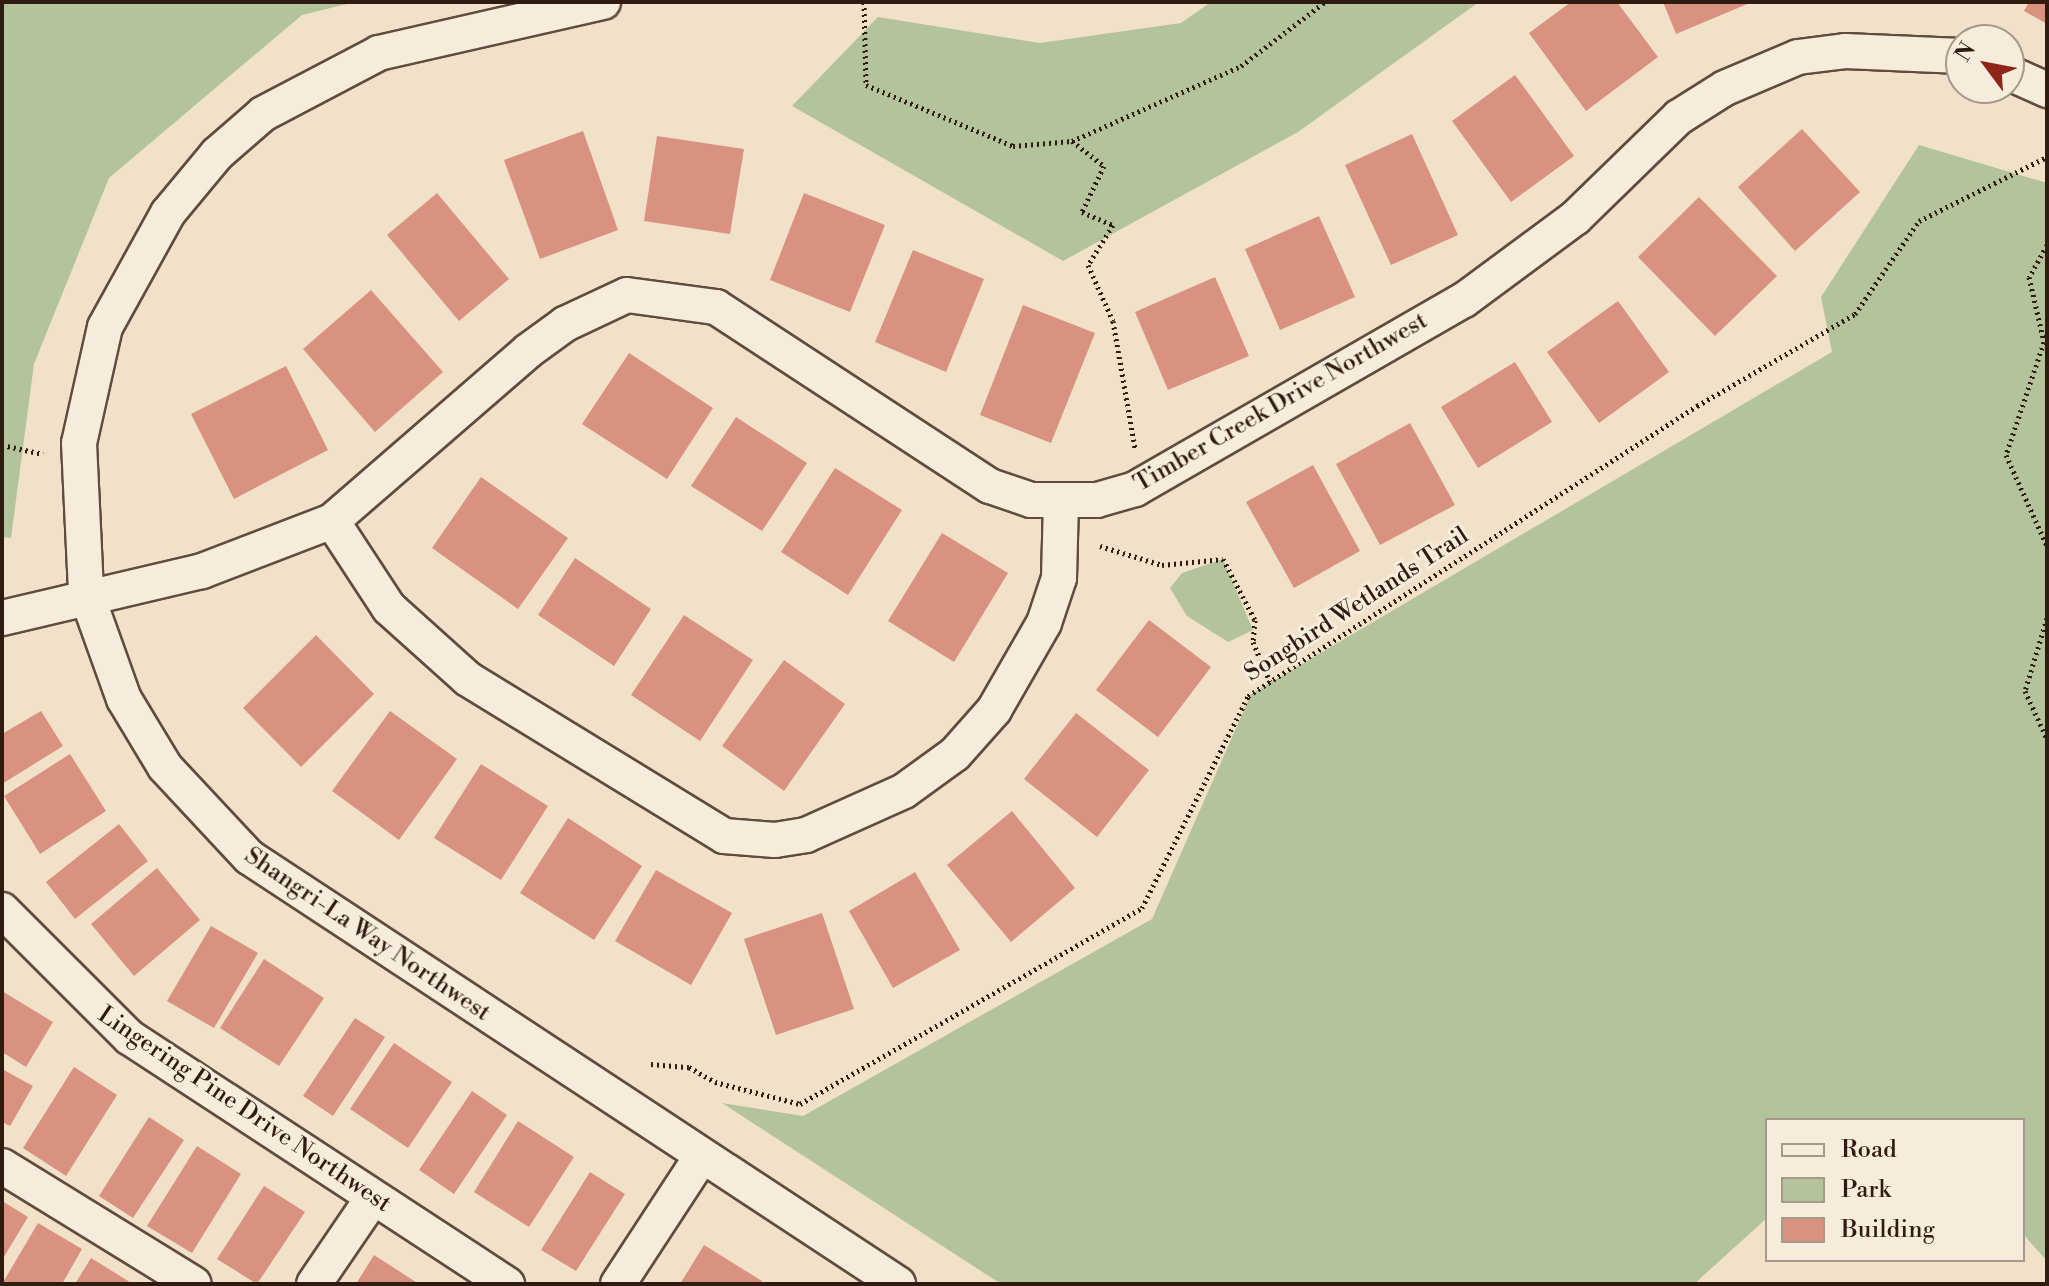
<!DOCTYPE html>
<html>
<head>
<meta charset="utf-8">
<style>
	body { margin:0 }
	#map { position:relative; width:2049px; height:1286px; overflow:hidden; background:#f1e1c9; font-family:"Libre Bodoni",serif }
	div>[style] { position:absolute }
	.green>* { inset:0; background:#b3c49c }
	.building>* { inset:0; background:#da9280 }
	.path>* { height:5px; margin-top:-2.5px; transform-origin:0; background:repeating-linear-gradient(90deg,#2f1b0f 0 2px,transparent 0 6px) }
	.roads { filter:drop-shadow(2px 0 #604c3e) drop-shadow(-2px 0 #604c3e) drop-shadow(0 2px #604c3e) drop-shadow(0 -2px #604c3e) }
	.minor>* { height:34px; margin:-17px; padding:0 17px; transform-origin:17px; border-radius:17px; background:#f6ecdc }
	span { translate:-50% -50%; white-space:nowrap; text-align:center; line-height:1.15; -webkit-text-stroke:6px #f6ecdc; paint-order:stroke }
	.street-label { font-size:24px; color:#2f1b0f }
	.frame { position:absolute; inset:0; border:4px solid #2f1b0f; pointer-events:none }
	.legend { position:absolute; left:1765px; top:1118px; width:260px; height:144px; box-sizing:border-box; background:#f6ecdc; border:2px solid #a6988a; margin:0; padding:10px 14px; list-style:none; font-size:24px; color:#2f1b0f }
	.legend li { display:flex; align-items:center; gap:16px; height:40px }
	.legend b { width:40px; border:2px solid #a6988a }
	.north { position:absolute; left:1945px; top:24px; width:80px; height:80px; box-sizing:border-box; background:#f6ecdc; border:2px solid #a6988a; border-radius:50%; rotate:302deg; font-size:22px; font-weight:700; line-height:32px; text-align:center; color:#2f1b0f }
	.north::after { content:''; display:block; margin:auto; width:28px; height:36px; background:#8f2418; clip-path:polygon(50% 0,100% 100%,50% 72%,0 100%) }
</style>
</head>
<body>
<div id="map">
	<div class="green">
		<div style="clip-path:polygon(2px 2px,355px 2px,302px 15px,109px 178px,34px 364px,11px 538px,2px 537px)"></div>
		<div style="clip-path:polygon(1211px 2px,1479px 2px,1298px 132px,1063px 261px,792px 106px,878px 17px,1040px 43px,1181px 23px)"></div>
		<div style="clip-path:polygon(1919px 145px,2047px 183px,2047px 1261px,2023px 1234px,2023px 1120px,1767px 1120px,1767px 1218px,1694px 1284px,1001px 1284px,722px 1103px,803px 1116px,1152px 919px,1251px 694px,1832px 352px,1821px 297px)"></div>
		<div style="clip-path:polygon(1223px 559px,1253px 630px,1228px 642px,1187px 616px,1170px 588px,1182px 573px)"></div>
	</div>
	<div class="building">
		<div style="clip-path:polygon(1571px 2px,1617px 2px,1658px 57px,1586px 111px,1529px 33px)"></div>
		<div style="clip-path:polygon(1663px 2px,1752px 2px,1676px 34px)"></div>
		<div style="clip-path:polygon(2029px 2px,2047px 2px,2047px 24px,2024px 11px)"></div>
		<div style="clip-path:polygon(1515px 75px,1574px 156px,1511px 202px,1452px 121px)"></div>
		<div style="clip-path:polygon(1802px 129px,1860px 192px,1795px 251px,1738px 187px)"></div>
		<div style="clip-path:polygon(583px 131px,618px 230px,540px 259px,504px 160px)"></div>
		<div style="clip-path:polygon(1412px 134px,1458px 235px,1391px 265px,1345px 165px)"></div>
		<div style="clip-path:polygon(657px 136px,744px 149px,730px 234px,644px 221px)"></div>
		<div style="clip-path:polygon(437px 193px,509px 279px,459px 321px,387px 235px)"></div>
		<div style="clip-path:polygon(804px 193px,885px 225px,850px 312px,770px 280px)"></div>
		<div style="clip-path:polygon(1699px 197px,1777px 276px,1715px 336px,1638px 257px)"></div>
		<div style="clip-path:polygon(1319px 216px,1355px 297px,1280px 330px,1245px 249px)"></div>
		<div style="clip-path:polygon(913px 250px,984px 279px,946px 372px,875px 342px)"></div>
		<div style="clip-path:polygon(1215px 277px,1249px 356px,1168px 390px,1135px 312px)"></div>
		<div style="clip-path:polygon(371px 290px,443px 372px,375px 432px,303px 349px)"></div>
		<div style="clip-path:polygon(1618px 301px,1669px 372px,1599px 423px,1547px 352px)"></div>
		<div style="clip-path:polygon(1023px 305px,1095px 333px,1051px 443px,980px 415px)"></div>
		<div style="clip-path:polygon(629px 353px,713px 408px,667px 479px,582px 424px)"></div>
		<div style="clip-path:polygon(1515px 362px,1552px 422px,1478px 468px,1441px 407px)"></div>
		<div style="clip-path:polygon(286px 366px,328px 450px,234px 499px,191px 414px)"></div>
		<div style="clip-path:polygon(736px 417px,807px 463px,762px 531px,691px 486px)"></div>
		<div style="clip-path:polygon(1410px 423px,1455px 505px,1380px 545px,1336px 464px)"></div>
		<div style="clip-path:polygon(1313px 465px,1360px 551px,1294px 588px,1246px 502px)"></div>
		<div style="clip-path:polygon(835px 468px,902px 510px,848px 595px,781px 552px)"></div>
		<div style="clip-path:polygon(481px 477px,568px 538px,518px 609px,432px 548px)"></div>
		<div style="clip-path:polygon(942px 533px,1008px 573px,954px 662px,888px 621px)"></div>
		<div style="clip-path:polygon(575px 558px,651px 609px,614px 666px,538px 615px)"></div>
		<div style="clip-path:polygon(684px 615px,753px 660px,700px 741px,631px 695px)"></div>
		<div style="clip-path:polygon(1149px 620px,1211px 667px,1158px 737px,1096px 690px)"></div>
		<div style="clip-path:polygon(316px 635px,374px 694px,301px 767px,243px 708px)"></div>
		<div style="clip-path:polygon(784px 660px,845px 704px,784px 791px,722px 746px)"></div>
		<div style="clip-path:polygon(41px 711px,63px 746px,2px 784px,2px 734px)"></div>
		<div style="clip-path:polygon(390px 711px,457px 759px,399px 840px,332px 791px)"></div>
		<div style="clip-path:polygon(1076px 713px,1149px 770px,1097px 837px,1024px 779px)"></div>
		<div style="clip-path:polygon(70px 754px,106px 811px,40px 854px,4px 796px)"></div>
		<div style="clip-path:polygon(481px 764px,548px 806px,501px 880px,434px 838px)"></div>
		<div style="clip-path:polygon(1012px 811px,1075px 888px,1011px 942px,947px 865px)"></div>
		<div style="clip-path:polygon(568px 818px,642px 866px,594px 940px,520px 893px)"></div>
		<div style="clip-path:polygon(119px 824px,148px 861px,75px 919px,46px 882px)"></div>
		<div style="clip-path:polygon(157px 868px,200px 920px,134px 976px,91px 924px)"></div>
		<div style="clip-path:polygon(656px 870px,732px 913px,691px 985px,615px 941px)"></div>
		<div style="clip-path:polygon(915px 872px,960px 950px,893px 988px,849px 911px)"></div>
		<div style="clip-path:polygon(822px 913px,854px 1009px,776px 1035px,744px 939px)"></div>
		<div style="clip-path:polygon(211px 926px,258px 953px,214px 1028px,167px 1001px)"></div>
		<div style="clip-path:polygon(264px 959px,324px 998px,279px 1066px,220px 1028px)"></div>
		<div style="clip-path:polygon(2px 991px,53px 1022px,26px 1067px,2px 1052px)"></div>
		<div style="clip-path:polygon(355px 1018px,385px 1037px,333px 1116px,303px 1096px)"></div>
		<div style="clip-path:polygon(394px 1043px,452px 1082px,408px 1148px,350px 1109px)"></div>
		<div style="clip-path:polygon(74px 1067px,117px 1095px,66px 1176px,23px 1148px)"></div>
		<div style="clip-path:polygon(2px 1069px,33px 1086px,10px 1126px,2px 1122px)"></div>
		<div style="clip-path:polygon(472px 1091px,507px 1115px,454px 1194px,419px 1170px)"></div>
		<div style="clip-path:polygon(149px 1117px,184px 1140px,133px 1218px,99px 1196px)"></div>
		<div style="clip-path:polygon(518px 1121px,574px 1157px,529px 1227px,474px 1192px)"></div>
		<div style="clip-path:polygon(197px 1146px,241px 1174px,192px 1253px,147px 1226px)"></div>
		<div style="clip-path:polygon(590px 1172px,625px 1194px,576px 1271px,541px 1250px)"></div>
		<div style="clip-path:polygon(264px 1186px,305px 1212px,257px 1284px,217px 1259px)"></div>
		<div style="clip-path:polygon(2px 1201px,28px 1217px,2px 1260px)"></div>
		<div style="clip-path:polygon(38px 1223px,82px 1249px,62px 1284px,2px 1284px)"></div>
		<div style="clip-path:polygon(704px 1245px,762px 1281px,760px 1284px,680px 1284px)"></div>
		<div style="clip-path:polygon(374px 1255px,419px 1284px,356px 1284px)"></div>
		<div style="clip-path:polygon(91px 1258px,133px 1284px,75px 1284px)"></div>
	</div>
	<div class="path">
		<div style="left:864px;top:2px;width:83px;rotate:88.6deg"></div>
		<div style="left:866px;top:85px;width:159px;rotate:22.5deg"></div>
		<div style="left:1013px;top:146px;width:59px;rotate:-4.8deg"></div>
		<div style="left:1072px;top:141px;width:185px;rotate:-23.9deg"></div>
		<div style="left:1241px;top:66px;width:106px;rotate:-37.3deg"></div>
		<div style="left:1072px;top:141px;width:41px;rotate:38deg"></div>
		<div style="left:1104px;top:166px;width:51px;rotate:115.6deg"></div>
		<div style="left:1082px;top:212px;width:34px;rotate:23deg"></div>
		<div style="left:1113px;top:225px;width:47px;rotate:122deg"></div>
		<div style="left:1088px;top:265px;width:61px;rotate:65.9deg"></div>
		<div style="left:1113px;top:321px;width:130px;rotate:80.2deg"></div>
		<div style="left:2047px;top:245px;width:37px;rotate:119deg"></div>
		<div style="left:2029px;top:277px;width:67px;rotate:77deg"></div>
		<div style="left:2044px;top:342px;width:119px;rotate:108.6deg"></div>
		<div style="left:2006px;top:455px;width:100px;rotate:65.7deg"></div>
		<div style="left:2px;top:445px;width:42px;rotate:12.4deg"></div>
		<div style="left:1100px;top:546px;width:65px;rotate:17deg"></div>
		<div style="left:1162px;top:565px;width:61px;rotate:-5.6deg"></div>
		<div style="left:1223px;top:559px;width:69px;rotate:62.3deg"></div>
		<div style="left:1255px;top:620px;width:22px;rotate:95deg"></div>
		<div style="left:1253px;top:642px;width:43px;rotate:67deg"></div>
		<div style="left:2047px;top:618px;width:76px;rotate:106.8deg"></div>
		<div style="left:2025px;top:691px;width:53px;rotate:65.4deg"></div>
		<div style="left:651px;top:1064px;width:38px;rotate:5deg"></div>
		<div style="left:689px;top:1067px;width:30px;rotate:30deg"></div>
		<div style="left:715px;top:1082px;width:88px;rotate:14.5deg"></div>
		<div style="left:800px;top:1104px;width:394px;rotate:-29.8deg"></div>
		<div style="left:1142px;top:908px;width:237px;rotate:-63.4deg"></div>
		<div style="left:1248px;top:696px;width:535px;rotate:-32.86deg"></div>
		<div style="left:1697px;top:406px;width:183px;rotate:-30.2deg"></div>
		<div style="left:1855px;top:314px;width:113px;rotate:-55.5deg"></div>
		<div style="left:1919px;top:221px;width:143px;rotate:-26.6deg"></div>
	</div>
	<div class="roads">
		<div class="minor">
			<div style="left:603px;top:2px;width:230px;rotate:167.2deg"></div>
			<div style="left:379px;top:53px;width:131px;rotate:152.3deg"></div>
			<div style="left:263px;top:114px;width:61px;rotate:139deg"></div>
			<div style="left:217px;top:154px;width:77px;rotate:129.7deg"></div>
			<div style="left:168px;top:213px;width:130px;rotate:118.9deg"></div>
			<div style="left:105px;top:327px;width:119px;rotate:102.6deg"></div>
			<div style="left:79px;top:443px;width:150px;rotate:87.3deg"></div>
			<div style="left:86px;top:593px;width:113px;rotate:70.3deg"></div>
			<div style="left:124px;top:699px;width:79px;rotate:58.9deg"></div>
			<div style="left:165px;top:767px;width:123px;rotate:47deg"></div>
			<div style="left:249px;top:857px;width:777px;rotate:33.34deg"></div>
			<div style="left:2009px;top:73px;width:42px;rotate:24.1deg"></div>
			<div style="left:332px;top:521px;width:104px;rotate:56.8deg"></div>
			<div style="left:389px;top:608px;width:106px;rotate:41.9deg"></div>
			<div style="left:468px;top:679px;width:300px;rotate:31.5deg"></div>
			<div style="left:724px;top:836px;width:51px;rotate:4.5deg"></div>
			<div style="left:775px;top:840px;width:31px;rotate:-9deg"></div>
			<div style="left:806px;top:835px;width:107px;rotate:-24.2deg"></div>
			<div style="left:904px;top:791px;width:63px;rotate:-36deg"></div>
			<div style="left:955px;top:754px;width:59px;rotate:-48.4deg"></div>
			<div style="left:994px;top:710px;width:100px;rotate:-60.1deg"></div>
			<div style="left:1044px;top:623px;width:47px;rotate:-71.6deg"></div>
			<div style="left:1059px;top:578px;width:76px;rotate:-88.5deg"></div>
			<div style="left:2px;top:618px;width:205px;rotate:-13.2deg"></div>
			<div style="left:202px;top:571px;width:139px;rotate:-21deg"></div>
			<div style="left:332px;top:521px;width:259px;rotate:-40.9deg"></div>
			<div style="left:528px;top:351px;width:46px;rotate:-36.1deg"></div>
			<div style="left:565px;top:324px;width:68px;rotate:-25.1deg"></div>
			<div style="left:627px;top:295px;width:90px;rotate:7.7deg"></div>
			<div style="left:716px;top:307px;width:327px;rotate:33.2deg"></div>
			<div style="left:990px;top:486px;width:43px;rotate:18.9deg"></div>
			<div style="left:1031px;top:500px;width:66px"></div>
			<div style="left:1097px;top:500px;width:40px;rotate:-16deg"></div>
			<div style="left:1135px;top:489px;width:379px;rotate:-29.9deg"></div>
			<div style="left:1464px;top:300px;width:138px;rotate:-36.5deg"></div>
			<div style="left:1575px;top:218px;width:145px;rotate:-44.2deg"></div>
			<div style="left:1679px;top:117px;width:54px;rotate:-32.2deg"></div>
			<div style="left:1725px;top:88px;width:79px;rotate:-23deg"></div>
			<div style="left:1798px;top:57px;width:47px;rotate:-7.3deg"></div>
			<div style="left:1845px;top:51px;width:116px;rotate:2.5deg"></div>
			<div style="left:2px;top:910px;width:180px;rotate:45deg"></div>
			<div style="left:129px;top:1037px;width:452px;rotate:33.2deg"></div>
			<div style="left:2px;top:1166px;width:225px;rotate:31.6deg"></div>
			<div style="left:314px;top:1284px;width:103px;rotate:-55.7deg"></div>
			<div style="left:618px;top:1284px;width:152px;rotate:-56.8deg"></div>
		</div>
	</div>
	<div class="street-label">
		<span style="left:1281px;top:403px;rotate:-30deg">Timber Creek Drive Northwest</span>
		<span style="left:1357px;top:605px;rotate:-33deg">Songbird Wetlands Trail</span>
		<span style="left:367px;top:935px;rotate:34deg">Shangri-La Way Northwest</span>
		<span style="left:244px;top:1110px;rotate:34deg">Lingering Pine Drive Northwest</span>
	</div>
	<div class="frame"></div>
	<ul class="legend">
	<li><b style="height:10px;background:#f6ecdc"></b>Road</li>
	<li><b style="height:22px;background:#b3c49c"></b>Park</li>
	<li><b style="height:22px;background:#da9280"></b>Building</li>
	</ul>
	<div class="north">N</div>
</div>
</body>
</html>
